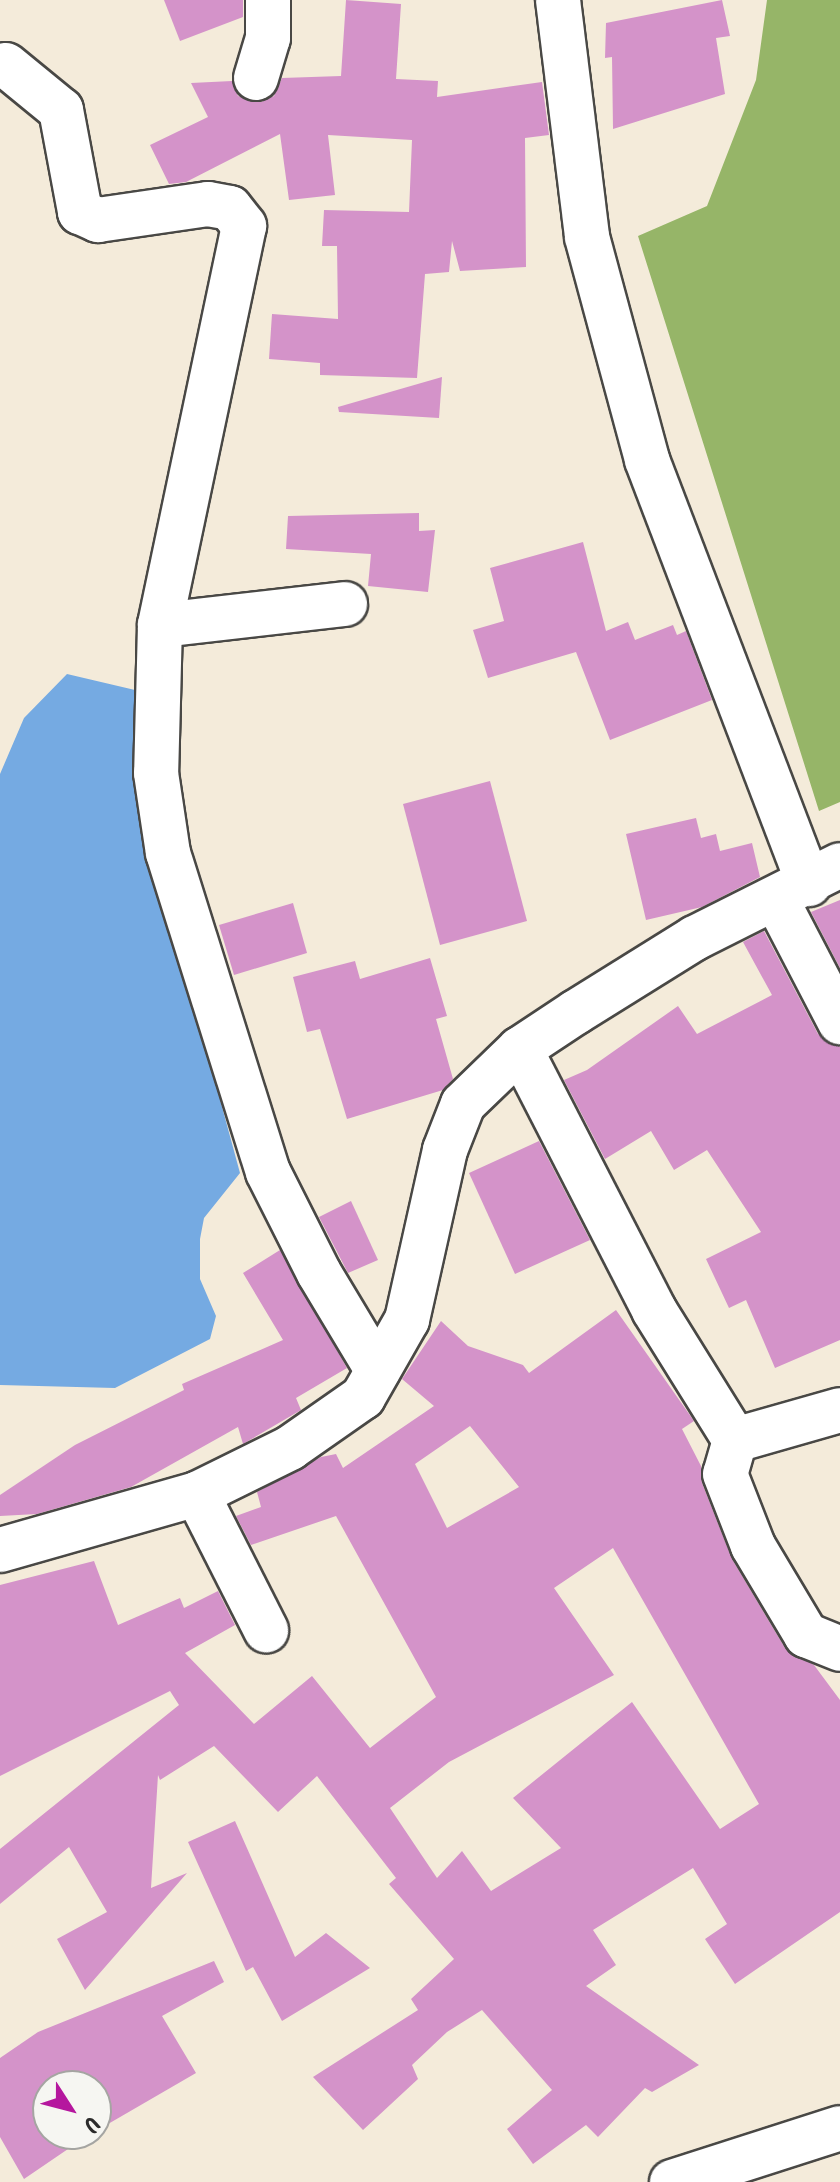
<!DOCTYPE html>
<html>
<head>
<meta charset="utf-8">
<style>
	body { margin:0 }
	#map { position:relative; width:840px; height:2182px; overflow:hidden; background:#f4ebda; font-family:Kalam,sans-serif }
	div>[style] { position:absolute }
	.forest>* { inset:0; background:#96b568 }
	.water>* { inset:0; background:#75aae2 }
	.building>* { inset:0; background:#d493c9 }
	.roads { filter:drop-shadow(2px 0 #494845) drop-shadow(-2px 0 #494845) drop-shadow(0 2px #494845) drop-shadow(0 -2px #494845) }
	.minor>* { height:44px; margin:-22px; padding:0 22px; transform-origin:22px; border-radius:22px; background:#fff }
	span { translate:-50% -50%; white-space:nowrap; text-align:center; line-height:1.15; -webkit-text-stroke:7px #f6f6f2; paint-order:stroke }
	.north { position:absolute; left:32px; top:2070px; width:80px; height:80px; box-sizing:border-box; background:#f6f6f2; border:2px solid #a5a5a2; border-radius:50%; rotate:126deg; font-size:22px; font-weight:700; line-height:32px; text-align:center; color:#2b2b2b }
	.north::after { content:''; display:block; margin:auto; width:28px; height:36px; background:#b5179e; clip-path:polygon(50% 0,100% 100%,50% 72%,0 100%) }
</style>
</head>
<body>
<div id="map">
	<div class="forest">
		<div style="clip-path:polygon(767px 0,840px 0,840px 802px,819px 811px,638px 236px,707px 206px,756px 80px)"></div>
	</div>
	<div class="water">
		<div style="clip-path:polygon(67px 674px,135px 690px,138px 798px,240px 1173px,204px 1218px,200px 1239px,200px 1279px,216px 1316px,210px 1339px,115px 1388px,0 1385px,0 774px,24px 718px)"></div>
	</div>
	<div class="building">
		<div style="clip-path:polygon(164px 0,243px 0,243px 17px,180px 41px)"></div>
		<div style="clip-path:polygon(346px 0,401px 4px,396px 79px,438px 81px,437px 97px,542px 82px,549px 135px,525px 138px,526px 267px,460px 271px,452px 241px,449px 272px,425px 274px,417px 378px,320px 375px,320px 363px,269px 359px,272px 314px,338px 319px,337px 246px,322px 246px,324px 210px,409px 212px,412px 140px,328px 135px,335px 195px,289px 200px,280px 134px,186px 182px,169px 184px,150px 145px,208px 117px,191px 83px,232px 81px,238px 96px,261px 102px,274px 96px,282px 78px,341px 76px)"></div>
		<div style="clip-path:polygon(722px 0,730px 36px,716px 38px,725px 94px,613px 129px,612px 57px,605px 58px,606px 23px)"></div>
		<div style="clip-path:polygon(442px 377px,439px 418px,339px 412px,338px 407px)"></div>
		<div style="clip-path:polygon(419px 513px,419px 531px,435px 530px,428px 592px,368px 586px,371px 554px,286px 549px,288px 516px)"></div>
		<div style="clip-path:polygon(583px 542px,606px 631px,628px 622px,635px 640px,673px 625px,677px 635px,686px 631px,712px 700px,610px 740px,576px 652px,488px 678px,473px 630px,504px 621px,490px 568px)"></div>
		<div style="clip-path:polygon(490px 781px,527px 921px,440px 945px,403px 804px)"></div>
		<div style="clip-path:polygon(696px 818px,701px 838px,716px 834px,720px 851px,752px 843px,760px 877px,702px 907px,646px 920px,626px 834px)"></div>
		<div style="clip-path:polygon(840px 900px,840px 968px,811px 912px)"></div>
		<div style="clip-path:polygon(293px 903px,307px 953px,234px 975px,219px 925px)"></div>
		<div style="clip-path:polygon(764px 931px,818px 1034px,840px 1047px,840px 1340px,775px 1368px,746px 1300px,729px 1308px,706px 1259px,761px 1232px,707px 1150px,674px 1170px,651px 1131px,605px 1159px,564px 1080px,587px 1070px,678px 1006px,697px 1034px,772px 995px,743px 942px)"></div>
		<div style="clip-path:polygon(430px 958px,447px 1016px,436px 1019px,453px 1079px,443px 1090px,347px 1119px,320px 1029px,307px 1032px,293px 977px,355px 961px,360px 979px)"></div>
		<div style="clip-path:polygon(539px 1141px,590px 1240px,515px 1274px,469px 1173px)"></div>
		<div style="clip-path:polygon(351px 1201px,378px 1260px,348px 1273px,319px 1217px)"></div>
		<div style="clip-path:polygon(280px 1250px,347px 1368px,296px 1398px,301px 1410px,243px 1444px,238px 1427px,131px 1487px,37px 1514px,0 1516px,0 1495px,75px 1445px,184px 1390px,182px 1384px,283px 1340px,243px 1273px)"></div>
		<div style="clip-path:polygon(evenodd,616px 1310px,694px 1421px,682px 1429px,701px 1466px,702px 1483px,732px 1559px,785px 1648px,814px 1665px,840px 1700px,840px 1912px,735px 1984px,705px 1939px,727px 1924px,693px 1868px,593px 1930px,616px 1965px,586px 1986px,699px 2065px,652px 2092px,645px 2088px,598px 2137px,586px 2125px,533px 2164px,507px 2129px,552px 2090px,482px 2010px,447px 2032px,412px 2065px,418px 2079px,363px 2130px,313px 2077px,418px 2010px,411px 1999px,454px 1959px,389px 1884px,396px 1878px,317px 1776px,278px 1812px,214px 1746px,160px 1780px,158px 1775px,151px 1888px,187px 1873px,85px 1990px,57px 1939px,107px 1912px,69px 1847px,0 1904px,0 1849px,179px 1705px,170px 1691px,0 1776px,0 1585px,94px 1561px,118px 1625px,180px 1598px,184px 1608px,218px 1591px,235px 1625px,185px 1653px,254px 1724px,312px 1676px,370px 1748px,436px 1697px,336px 1516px,251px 1545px,236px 1516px,261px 1507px,257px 1492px,321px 1457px,336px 1454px,343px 1468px,434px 1406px,402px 1379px,441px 1321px,468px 1346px,523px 1365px,529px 1373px,616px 1310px,470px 1426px,519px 1487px,447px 1528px,415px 1464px,470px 1426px,616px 1310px,613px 1548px,759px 1804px,720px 1829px,632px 1702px,513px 1798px,561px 1848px,491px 1891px,462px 1851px,437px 1878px,390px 1808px,449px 1762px,614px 1675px,554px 1588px,613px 1548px)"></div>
		<div style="clip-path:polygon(235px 1821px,295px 1957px,326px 1933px,370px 1968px,282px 2021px,253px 1967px,246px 1971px,188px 1842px)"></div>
		<div style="clip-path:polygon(214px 1961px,224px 1982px,162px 2016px,196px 2073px,96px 2131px,96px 2086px,48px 2086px,48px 2134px,90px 2134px,24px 2179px,0 2137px,0 2058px,38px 2032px)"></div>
	</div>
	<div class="roads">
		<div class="minor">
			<div style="left:558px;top:0;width:239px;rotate:83deg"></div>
			<div style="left:587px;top:237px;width:231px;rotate:74.9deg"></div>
			<div style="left:647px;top:460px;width:454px;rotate:69.1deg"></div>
			<div style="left:6px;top:65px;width:71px;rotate:39.3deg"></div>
			<div style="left:61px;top:110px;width:104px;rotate:79.4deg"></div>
			<div style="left:80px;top:212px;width:20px;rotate:24deg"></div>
			<div style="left:98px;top:220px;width:111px;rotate:-8.3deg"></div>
			<div style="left:208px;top:204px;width:22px;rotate:10deg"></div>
			<div style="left:230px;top:208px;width:23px;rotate:52deg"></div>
			<div style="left:244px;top:226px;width:408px;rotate:101.9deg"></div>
			<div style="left:256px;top:78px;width:42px;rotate:-73.3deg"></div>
			<div style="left:268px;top:38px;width:38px;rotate:-90deg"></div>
			<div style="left:345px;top:604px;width:186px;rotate:173.5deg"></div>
			<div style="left:160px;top:625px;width:148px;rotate:91.5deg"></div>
			<div style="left:156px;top:773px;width:81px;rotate:81.5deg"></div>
			<div style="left:168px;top:853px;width:334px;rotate:72.6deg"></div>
			<div style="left:268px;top:1172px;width:113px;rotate:63.2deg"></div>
			<div style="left:319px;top:1273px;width:114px;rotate:59deg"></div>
			<div style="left:776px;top:899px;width:139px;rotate:62.5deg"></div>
			<div style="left:520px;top:1049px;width:293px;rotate:62.8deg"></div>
			<div style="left:654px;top:1310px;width:153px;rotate:58.1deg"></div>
			<div style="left:735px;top:1440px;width:109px;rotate:-15.9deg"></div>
			<div style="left:735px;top:1440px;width:35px;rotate:106deg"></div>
			<div style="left:725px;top:1474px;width:77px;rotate:68.7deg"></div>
			<div style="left:753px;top:1546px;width:104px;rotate:59.2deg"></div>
			<div style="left:806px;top:1635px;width:37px;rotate:22deg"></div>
			<div style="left:197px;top:1494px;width:153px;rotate:63.1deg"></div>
			<div style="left:0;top:1550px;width:205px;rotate:-15.9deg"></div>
			<div style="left:197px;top:1494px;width:104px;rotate:-26.3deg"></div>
			<div style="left:290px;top:1448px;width:89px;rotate:-34.9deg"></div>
			<div style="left:363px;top:1397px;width:89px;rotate:-60.3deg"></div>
			<div style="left:407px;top:1320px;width:174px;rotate:-77.4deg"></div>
			<div style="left:445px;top:1150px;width:49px;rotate:-68.6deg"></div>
			<div style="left:463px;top:1104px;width:79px;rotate:-44deg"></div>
			<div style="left:520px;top:1049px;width:67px;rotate:-33.5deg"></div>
			<div style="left:576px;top:1012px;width:140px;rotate:-31.9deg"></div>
			<div style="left:695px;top:938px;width:162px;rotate:-26.7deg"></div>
			<div style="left:672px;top:2182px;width:176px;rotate:-17.8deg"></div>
		</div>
	</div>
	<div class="north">U</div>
</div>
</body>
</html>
